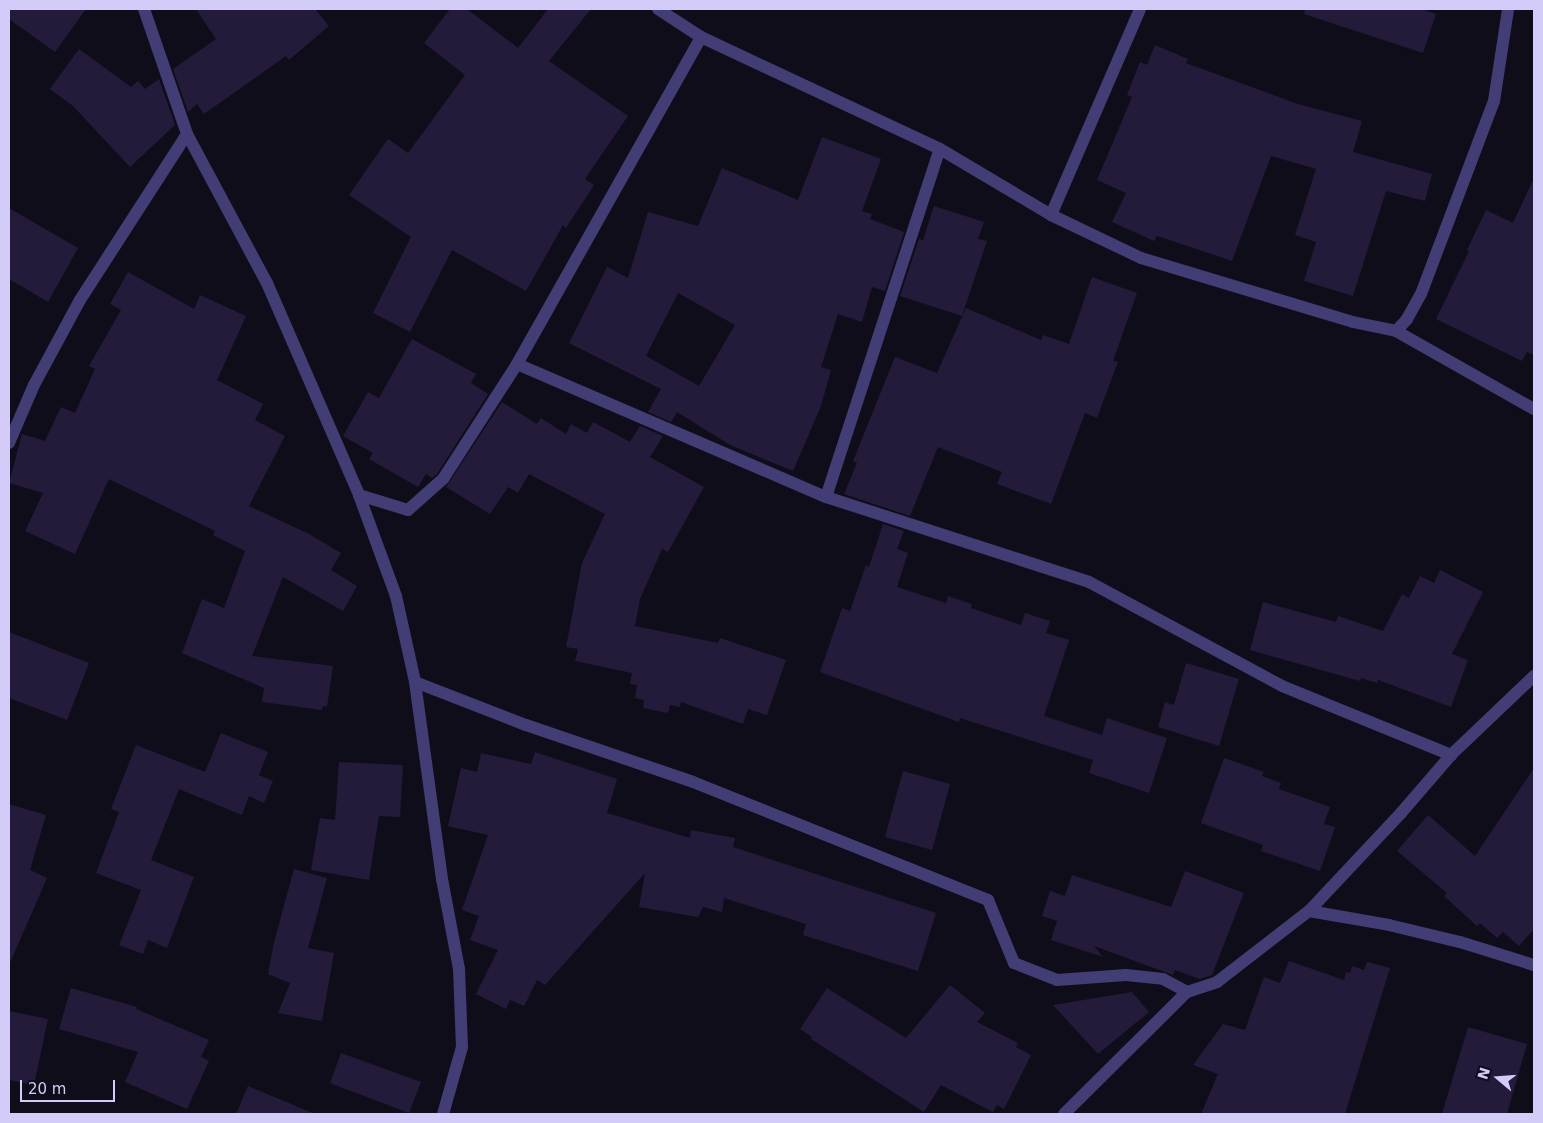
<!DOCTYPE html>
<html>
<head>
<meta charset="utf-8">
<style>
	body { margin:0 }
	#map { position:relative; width:1543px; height:1123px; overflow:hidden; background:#100d1a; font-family:"DejaVu Sans",sans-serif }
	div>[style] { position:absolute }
	.building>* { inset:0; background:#231b39 }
	.street>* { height:12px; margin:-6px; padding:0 6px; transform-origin:6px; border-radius:6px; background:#423d74 }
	span { translate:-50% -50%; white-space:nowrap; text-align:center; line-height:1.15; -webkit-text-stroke:4px #100d1a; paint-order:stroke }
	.frame { position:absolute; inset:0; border:10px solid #d3ccf9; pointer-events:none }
	.north { position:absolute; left:1473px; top:1053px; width:50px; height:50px; -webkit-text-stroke:4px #100d1a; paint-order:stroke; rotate:288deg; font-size:14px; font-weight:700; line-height:20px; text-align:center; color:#d3ccf9 }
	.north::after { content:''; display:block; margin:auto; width:18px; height:22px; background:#d3ccf9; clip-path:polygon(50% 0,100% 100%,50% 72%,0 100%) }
	.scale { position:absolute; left:20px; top:1080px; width:95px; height:22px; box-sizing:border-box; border:2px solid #d3ccf9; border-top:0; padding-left:6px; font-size:15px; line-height:18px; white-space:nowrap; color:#d3ccf9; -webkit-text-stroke:4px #100d1a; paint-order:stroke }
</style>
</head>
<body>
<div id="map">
	<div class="building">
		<div style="clip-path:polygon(9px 9px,86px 9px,55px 52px,9px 19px)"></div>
		<div style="clip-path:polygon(196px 9px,315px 9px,329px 26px,289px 60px,286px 56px,204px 114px,197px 104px,188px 112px,173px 69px,216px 39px)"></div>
		<div style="clip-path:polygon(450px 9px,467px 9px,518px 48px,548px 9px,591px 9px,549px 61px,628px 116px,585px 179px,594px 185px,566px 228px,563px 225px,526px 291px,452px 250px,410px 332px,373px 313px,411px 237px,349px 195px,388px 139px,408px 153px,465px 75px,424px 43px)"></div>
		<div style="clip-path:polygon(1305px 9px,1421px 9px,1436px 14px,1423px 53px,1304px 14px)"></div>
		<div style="clip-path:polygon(1155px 45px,1188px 59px,1186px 63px,1298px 104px,1362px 121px,1353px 152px,1432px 174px,1425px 201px,1386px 191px,1353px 296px,1304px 281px,1316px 242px,1295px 235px,1316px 169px,1271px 156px,1232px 261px,1157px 236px,1154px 241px,1112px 222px,1126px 193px,1097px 180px,1132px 97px,1127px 95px,1140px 62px,1147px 65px)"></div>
		<div style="clip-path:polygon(79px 49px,131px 87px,138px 81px,145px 89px,159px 79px,175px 125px,130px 167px,73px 106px,50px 89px)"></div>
		<div style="clip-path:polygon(evenodd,822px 137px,881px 159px,862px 211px,872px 214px,870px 219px,904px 232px,885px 291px,872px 287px,862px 322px,838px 314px,821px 367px,831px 370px,821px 406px,793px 471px,730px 445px,677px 412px,671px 422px,648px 412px,661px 389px,569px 343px,607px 267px,628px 278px,648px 212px,698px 226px,722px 168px,798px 200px,822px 137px,678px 293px,735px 325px,699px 386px,646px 356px,678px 293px)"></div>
		<div style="clip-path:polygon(1534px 178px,1534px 355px,1527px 352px,1522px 361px,1436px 319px,1469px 251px,1467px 250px,1486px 210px,1513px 223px)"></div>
		<div style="clip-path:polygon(934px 206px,984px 222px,978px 239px,987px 241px,962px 316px,900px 296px,919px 239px,923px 240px)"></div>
		<div style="clip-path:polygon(9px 208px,78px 248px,48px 302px,9px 279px)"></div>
		<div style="clip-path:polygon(128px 272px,194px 309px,200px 295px,246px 316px,217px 380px,263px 404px,255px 420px,285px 436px,249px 506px,309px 534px,341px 553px,331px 570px,357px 586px,343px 611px,283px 577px,252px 656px,333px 666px,327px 707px,323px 706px,322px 710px,262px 702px,264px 688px,182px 653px,202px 599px,224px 608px,245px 551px,213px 535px,215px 531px,109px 479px,75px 554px,25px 531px,43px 493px,9px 483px,22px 434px,45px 441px,61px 407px,75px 413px,95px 369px,89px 366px,121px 310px,110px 304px)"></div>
		<div style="clip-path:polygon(1092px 277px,1137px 293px,1113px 361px,1118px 362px,1097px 418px,1085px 413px,1051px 504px,997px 484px,1002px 472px,938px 447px,910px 516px,844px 494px,857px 463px,853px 461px,895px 357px,937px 373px,966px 308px,1041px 340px,1043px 335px,1069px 344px)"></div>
		<div style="clip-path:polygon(412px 339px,476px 374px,471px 383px,488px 394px,437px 474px,432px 478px,426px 474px,418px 487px,369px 459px,373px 453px,343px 436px,368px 392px,379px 398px)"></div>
		<div style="clip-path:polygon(502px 402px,537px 424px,541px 418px,566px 434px,571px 424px,587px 433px,593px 422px,630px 442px,640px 426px,663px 436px,650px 457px,704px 487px,668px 552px,662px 549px,640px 599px,635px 626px,718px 643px,720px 638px,786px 660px,767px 715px,748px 709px,743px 724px,681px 702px,680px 707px,670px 705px,668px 713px,643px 708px,644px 700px,635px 698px,637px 685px,630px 684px,632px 673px,575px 661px,578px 649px,566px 647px,582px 563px,605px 514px,529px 474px,518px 493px,508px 487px,490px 514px,446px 487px)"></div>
		<div style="clip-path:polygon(883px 524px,904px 531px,897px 549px,908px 553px,897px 587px,946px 603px,948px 596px,972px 604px,971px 608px,1021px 625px,1025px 613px,1050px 621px,1046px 633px,1069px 640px,1044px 716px,1102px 735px,1107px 718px,1167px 738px,1149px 793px,1089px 773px,1093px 760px,960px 718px,959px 722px,820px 672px,842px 608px,850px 611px,866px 565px,869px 567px)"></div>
		<div style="clip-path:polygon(1440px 570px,1483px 592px,1452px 654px,1468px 660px,1451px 707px,1378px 680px,1377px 683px,1361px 678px,1360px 681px,1250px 650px,1263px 602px,1336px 622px,1338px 616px,1383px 631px,1402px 594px,1409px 598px,1420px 576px,1434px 583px)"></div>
		<div style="clip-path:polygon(9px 632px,89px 663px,67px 720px,9px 698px)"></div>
		<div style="clip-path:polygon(1186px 663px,1239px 679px,1219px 746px,1158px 727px,1165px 702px,1174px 705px)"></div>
		<div style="clip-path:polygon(221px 733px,268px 752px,259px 775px,273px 781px,264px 803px,249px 796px,242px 815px,179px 789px,151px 860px,194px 877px,167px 948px,148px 940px,143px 954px,119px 945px,141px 890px,96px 873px,119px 812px,111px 809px,136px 745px,205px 772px)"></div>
		<div style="clip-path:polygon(535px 752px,617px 779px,607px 813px,690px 838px,691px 830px,735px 838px,733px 847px,936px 913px,918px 971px,803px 935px,806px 924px,724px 898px,722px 912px,703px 907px,698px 917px,639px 907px,645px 873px,545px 985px,537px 980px,524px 1006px,510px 1000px,506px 1009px,476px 994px,498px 950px,470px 940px,479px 916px,462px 910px,488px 835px,448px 826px,461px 768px,477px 772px,481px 753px,531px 764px)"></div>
		<div style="clip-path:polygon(1224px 758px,1264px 772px,1262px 776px,1281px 783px,1279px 789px,1330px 807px,1324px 824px,1335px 827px,1320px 871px,1261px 851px,1263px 845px,1201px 823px)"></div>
		<div style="clip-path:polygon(339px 762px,403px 765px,400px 817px,379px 816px,369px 880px,311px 870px,320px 818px,335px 820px)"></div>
		<div style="clip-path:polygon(1534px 768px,1534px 929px,1519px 946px,1503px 932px,1497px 938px,1480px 923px,1477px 926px,1444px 896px,1447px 893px,1397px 851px,1428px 815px,1475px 856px)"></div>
		<div style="clip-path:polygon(903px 771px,950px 784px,932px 850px,885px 837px)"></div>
		<div style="clip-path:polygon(9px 804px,46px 815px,30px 870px,47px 878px,9px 965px)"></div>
		<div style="clip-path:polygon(294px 869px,327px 878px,308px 948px,334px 953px,322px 1021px,278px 1013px,290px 983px,268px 974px,274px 942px)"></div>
		<div style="clip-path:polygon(1185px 871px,1244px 893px,1212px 975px,1200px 979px,1175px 970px,1173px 975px,1094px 946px,1103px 957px,1051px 940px,1057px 921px,1042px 916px,1050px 891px,1065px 896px,1072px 875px,1171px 907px)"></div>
		<div style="clip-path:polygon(1289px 961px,1344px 980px,1346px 972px,1350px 973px,1352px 966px,1364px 970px,1367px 962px,1390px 968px,1345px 1114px,1201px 1114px,1218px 1074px,1193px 1065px,1223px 1024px,1245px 1030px,1264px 977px,1280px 983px)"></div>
		<div style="clip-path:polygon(950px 985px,985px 1013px,977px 1022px,1018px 1043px,1016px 1047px,1031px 1055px,1004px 1109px,997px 1105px,993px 1112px,941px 1085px,924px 1112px,811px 1039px,812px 1037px,800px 1029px,827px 988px,906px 1038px)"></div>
		<div style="clip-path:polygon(71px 988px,137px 1007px,136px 1009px,209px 1040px,201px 1057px,209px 1061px,187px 1109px,125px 1082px,138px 1052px,59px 1029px)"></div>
		<div style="clip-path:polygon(1132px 992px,1149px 1012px,1098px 1054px,1053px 1005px)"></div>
		<div style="clip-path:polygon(9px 1011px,48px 1019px,34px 1085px,9px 1080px)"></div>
		<div style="clip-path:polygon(1468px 1027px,1527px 1044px,1507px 1114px,1442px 1114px)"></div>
		<div style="clip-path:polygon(341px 1053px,421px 1082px,409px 1113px,330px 1083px)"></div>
		<div style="clip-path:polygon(248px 1086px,315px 1114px,236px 1114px)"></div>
	</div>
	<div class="street">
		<div style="left:144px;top:9px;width:132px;rotate:71deg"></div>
		<div style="left:187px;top:134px;width:169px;rotate:61.8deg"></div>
		<div style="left:267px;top:283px;width:231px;rotate:66.5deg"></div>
		<div style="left:359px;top:495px;width:108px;rotate:69.9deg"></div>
		<div style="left:396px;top:596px;width:88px;rotate:77.5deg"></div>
		<div style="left:415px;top:682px;width:199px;rotate:82.2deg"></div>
		<div style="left:442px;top:879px;width:92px;rotate:79.3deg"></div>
		<div style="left:459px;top:969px;width:78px;rotate:87.8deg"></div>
		<div style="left:462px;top:1047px;width:70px;rotate:105.8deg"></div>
		<div style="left:658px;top:9px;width:51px;rotate:33.1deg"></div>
		<div style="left:701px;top:37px;width:264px;rotate:25.1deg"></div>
		<div style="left:940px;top:149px;width:129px;rotate:30.7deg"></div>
		<div style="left:1051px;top:215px;width:100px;rotate:25.5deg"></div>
		<div style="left:1141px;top:258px;width:221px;rotate:16.8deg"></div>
		<div style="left:1353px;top:322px;width:44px;rotate:11.8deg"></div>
		<div style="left:1396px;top:331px;width:159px;rotate:29.5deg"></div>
		<div style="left:1051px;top:215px;width:224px;rotate:-66.6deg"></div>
		<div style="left:1396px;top:331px;width:16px;rotate:-47deg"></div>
		<div style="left:1407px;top:319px;width:29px;rotate:-61deg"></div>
		<div style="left:1421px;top:294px;width:206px;rotate:-69.3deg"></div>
		<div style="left:1494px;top:101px;width:93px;rotate:-81.3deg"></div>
		<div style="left:517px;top:364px;width:336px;rotate:23.3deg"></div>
		<div style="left:826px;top:497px;width:276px;rotate:17.9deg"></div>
		<div style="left:1089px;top:582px;width:219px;rotate:28.3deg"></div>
		<div style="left:1282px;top:686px;width:183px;rotate:22.2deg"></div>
		<div style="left:9px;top:443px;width:63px;rotate:-66.7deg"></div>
		<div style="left:34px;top:385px;width:97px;rotate:-61.6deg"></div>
		<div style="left:80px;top:300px;width:197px;rotate:-57.2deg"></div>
		<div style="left:359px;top:495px;width:51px;rotate:17deg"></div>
		<div style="left:408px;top:510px;width:47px;rotate:-41.5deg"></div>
		<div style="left:443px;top:479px;width:137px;rotate:-57.2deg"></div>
		<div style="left:517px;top:364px;width:375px;rotate:-60.6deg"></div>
		<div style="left:826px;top:497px;width:366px;rotate:-71.9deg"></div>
		<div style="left:415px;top:682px;width:119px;rotate:21.2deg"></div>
		<div style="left:526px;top:725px;width:176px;rotate:18.8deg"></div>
		<div style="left:693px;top:782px;width:318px;rotate:21.8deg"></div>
		<div style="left:988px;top:900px;width:68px;rotate:67.6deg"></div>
		<div style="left:1014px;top:963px;width:46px;rotate:21.6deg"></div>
		<div style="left:1057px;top:980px;width:69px;rotate:-4.1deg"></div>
		<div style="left:1126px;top:975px;width:37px;rotate:6deg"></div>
		<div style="left:1163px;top:979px;width:27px;rotate:28deg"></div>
		<div style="left:1309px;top:911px;width:81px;rotate:9.9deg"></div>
		<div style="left:1389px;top:925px;width:73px;rotate:13.5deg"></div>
		<div style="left:1460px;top:942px;width:77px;rotate:17.3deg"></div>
		<div style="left:1064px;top:1114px;width:173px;rotate:-44.8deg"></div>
		<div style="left:1187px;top:992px;width:32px;rotate:-18deg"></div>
		<div style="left:1217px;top:982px;width:116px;rotate:-37.7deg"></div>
		<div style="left:1309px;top:911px;width:134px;rotate:-46.8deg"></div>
		<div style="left:1401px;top:813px;width:77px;rotate:-49.2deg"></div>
		<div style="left:1451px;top:755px;width:115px;rotate:-43.6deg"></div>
	</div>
	<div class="frame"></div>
	<div class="north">N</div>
	<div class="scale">20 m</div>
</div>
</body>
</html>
